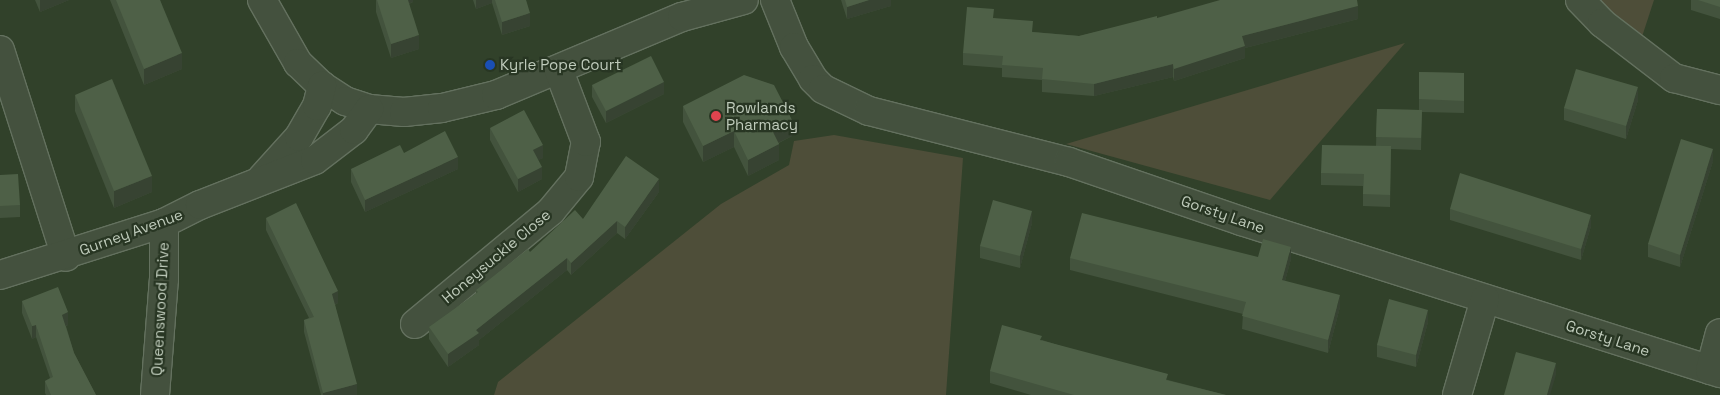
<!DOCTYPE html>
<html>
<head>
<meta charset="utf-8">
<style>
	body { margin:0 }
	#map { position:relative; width:1720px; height:395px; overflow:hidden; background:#31412a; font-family:"Space Grotesk",sans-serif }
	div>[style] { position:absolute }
	.green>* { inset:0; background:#4e4e39 }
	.roads { filter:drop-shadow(1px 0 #64715f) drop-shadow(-1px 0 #64715f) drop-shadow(0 1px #64715f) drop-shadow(0 -1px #64715f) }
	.minor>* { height:28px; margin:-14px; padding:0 14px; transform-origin:14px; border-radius:14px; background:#44513e }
	.wall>* { inset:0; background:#43533d }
	.shaded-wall>* { inset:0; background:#374332 }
	.building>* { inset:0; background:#4e6047 }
	.dots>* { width:14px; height:14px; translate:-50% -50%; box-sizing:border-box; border:2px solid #283623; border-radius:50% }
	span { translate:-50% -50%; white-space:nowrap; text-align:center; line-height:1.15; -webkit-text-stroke:4.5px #283623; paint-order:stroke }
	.poi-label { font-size:15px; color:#bfcbbb }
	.left { translate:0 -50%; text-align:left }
	.street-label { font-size:15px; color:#bfcbbb }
</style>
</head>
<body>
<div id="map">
	<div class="green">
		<div style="clip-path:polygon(1580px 0,1654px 0,1637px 52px)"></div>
		<div style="clip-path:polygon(1405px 43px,1270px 200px,1066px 144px)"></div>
		<div style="clip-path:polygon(834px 135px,963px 158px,946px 395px,494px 395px,498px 382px,721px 204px,789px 165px,794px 141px)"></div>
	</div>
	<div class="roads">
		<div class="minor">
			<div style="left:262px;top:0;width:73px;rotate:60.3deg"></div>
			<div style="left:298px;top:63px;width:33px;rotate:44deg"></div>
			<div style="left:322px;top:86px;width:27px;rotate:33deg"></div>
			<div style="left:345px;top:101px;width:25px;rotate:18deg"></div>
			<div style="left:369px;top:109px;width:35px;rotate:5deg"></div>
			<div style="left:404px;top:112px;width:38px;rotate:-6deg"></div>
			<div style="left:442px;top:108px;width:56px;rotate:-13.5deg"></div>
			<div style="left:496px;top:95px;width:202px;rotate:-22.8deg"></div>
			<div style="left:682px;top:17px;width:64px;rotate:-15.3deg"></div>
			<div style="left:775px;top:0;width:51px;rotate:68deg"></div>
			<div style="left:794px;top:47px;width:37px;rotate:59deg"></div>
			<div style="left:813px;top:79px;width:14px;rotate:45deg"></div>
			<div style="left:823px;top:89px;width:51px;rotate:25.6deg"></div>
			<div style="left:869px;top:111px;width:206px;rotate:14.3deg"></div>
			<div style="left:1069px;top:162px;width:182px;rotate:18.9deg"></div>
			<div style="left:1241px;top:221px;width:503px;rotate:17.61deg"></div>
			<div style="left:1580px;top:0;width:32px;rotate:46deg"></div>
			<div style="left:1602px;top:23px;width:91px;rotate:37.4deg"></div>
			<div style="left:1674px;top:78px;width:48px;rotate:14.6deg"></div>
			<div style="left:0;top:50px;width:217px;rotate:72.3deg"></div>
			<div style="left:262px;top:178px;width:55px;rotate:-47.9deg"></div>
			<div style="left:299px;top:137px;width:36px;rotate:-60deg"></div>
			<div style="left:317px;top:106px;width:21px;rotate:-76deg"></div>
			<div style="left:0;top:275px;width:172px;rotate:-17.6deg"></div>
			<div style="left:164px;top:223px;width:40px;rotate:-26.6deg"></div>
			<div style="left:200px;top:205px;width:123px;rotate:-21.4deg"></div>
			<div style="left:315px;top:160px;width:49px;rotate:-37.6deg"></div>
			<div style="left:354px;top:130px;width:26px;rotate:-54deg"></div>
			<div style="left:415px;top:324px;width:177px;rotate:-39.7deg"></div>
			<div style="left:551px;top:211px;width:44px;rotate:-50.5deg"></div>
			<div style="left:579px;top:177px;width:36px;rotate:-79deg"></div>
			<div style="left:586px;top:142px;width:76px;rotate:-110.8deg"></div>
			<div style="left:1710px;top:370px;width:38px;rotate:-75deg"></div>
			<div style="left:155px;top:395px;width:116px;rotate:-85.6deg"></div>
			<div style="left:164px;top:279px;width:56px;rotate:-90deg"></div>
			<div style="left:1457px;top:395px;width:100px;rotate:-73.7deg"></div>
		</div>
	</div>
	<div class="wall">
		<div style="clip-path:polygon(35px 0,69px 0,40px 12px)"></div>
		<div style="clip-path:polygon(110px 0,160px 0,182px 69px,144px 85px)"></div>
		<div style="clip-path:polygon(376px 0,413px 0,413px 2px,409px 4px,419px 49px,391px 58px,376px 12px)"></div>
		<div style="clip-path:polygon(473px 0,526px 0,530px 26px,502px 35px,492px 3px,476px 9px)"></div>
		<div style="clip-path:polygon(841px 0,891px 0,891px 6px,847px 19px)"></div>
		<div style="clip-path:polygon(1691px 0,1720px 0,1720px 19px,1691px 10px)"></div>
		<div style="clip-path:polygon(994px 18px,1033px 32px,1079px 36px,1157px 18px,1358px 19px,1245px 48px,1245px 58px,1174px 81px,1173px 77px,1094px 96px,1042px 92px,1042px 80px,1002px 77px,1002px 68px,963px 65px,963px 53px)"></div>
		<div style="clip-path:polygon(1419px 72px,1464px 73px,1464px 113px,1422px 112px,1421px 150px,1391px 149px,1390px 207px,1363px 206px,1363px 186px,1321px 185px,1321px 173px,1376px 146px,1377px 109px,1419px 110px)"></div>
		<div style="clip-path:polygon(592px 85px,664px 94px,606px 123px,592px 97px)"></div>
		<div style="clip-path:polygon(75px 95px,152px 192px,114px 208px,75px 111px)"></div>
		<div style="clip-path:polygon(1638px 100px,1626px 139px,1564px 120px,1564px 108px)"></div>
		<div style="clip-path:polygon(683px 106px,792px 136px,779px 143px,779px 160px,748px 176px,734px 147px,703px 162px,683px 122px)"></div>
		<div style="clip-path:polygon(490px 128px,543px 158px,538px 160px,542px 179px,518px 192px,490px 140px)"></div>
		<div style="clip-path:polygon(404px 153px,458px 169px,365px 212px,351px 182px,351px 169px)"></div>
		<div style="clip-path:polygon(1713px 161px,1680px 267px,1648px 257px,1648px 244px)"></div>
		<div style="clip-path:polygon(0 175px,20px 205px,20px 217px,0 218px)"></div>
		<div style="clip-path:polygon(659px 192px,625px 239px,617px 233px,571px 275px,567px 270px,479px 340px,479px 345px,448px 367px,429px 339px,429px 327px,476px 294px,476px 290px,530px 252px,583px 219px)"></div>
		<div style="clip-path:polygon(1450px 209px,1591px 226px,1581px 260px,1450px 220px)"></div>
		<div style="clip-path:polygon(266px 218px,338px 303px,335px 305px,357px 395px,321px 395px,304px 332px,304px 320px,309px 318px,266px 230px)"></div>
		<div style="clip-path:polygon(1032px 223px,1020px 268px,980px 258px,980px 246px)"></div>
		<div style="clip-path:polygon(1258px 257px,1291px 259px,1285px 281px,1340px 307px,1328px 353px,1242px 329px,1243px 314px,1070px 270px,1070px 258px)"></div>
		<div style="clip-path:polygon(22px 301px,68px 325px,66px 326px,74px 353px,96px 395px,46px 395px,45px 393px,45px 381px,50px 378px,36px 337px,32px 339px,22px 313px)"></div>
		<div style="clip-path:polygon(1428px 322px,1416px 367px,1377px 357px,1377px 345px)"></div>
		<div style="clip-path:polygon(1042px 340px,1168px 380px,1226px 395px,1031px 395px,990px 383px,990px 371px)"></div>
	</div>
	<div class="shaded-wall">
		<div style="clip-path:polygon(40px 0,69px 0,40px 12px)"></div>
		<div style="clip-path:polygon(405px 0,413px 0,413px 2px,405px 5px)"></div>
		<div style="clip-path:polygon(476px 0,492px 0,492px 3px,476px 9px)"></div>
		<div style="clip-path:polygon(869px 0,891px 0,891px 6px,847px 19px,847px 7px)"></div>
		<div style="clip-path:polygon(1358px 6px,1358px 19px,1245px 48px,1245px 58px,1174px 81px,1174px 69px,1242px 36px)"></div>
		<div style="clip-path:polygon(530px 13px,530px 26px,502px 35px,502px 22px)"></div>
		<div style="clip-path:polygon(419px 35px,419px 49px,391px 58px,391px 44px)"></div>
		<div style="clip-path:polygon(182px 53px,182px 69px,144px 85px,144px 69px)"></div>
		<div style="clip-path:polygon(1173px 64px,1173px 77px,1094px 96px,1094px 84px)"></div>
		<div style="clip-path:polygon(664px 82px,664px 94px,606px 123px,606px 111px)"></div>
		<div style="clip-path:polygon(1638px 87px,1638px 100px,1626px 139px,1626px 126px)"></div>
		<div style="clip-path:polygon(792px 120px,792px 136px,772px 146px,772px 130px)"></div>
		<div style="clip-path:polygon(734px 131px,734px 147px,703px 162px,703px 146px)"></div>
		<div style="clip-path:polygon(779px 144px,779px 160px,748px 176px,748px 160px)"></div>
		<div style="clip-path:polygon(543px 145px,543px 158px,533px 163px,533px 150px)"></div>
		<div style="clip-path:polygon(1713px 149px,1713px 161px,1680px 267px,1680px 255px)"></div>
		<div style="clip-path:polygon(458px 157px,458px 169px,365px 212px,365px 200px)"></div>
		<div style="clip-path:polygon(542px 167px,542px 179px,518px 192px,518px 179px)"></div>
		<div style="clip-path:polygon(152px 176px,152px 192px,114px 208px,114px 191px)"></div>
		<div style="clip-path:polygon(659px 179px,659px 192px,625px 239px,625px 227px)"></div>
		<div style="clip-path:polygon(1032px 211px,1032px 223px,1020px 268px,1020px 256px)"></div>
		<div style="clip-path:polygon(1591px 215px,1591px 226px,1581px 260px,1581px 249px)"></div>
		<div style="clip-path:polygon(617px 221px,617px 233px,571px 275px,571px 263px)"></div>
		<div style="clip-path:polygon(1291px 247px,1291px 259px,1282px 292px,1282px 280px)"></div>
		<div style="clip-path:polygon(567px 258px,567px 270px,479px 340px,479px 345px,448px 367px,448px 354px,476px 330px)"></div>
		<div style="clip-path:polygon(338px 291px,338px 303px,332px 306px,332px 294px)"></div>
		<div style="clip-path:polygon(1340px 295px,1340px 307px,1328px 353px,1328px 340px)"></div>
		<div style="clip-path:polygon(1428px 310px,1428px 322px,1416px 367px,1416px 355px)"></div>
		<div style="clip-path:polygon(68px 312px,68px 325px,62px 327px,62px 315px)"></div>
		<div style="clip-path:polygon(36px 325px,36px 337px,32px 339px,32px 326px)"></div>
		<div style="clip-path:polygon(1556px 363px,1556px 375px,1550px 395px,1547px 395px)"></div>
		<div style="clip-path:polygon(357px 384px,357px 395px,323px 395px,323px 393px)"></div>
	</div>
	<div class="building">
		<div style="clip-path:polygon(116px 0,160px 0,182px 53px,144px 69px)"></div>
		<div style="clip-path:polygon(377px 0,408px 0,419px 35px,391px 44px)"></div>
		<div style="clip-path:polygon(495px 0,526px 0,530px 13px,502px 22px)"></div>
		<div style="clip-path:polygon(845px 0,869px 0,847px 7px)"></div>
		<div style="clip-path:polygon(1220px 0,1357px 0,1358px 6px,1242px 36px,1245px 46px,1174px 69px,1173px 64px,1094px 84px,1042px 79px,1043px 68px,1002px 65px,1003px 56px,963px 53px,967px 7px,994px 9px,993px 18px,1033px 21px,1032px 32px,1079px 36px,1157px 16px,1157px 18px)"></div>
		<div style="clip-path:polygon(1698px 0,1720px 0,1720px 7px)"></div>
		<div style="clip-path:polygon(651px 56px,664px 82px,606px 111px,592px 85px)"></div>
		<div style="clip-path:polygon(1576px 69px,1638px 87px,1626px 126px,1564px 108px)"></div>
		<div style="clip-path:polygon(1419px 72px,1464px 73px,1464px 101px,1419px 99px)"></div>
		<div style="clip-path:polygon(744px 75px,774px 85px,792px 120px,772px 130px,779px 144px,748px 160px,734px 131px,703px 146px,683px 106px)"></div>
		<div style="clip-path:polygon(112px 79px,152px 176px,114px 191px,75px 95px)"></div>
		<div style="clip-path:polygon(1377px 109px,1422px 110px,1421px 138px,1376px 137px)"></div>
		<div style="clip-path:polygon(524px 110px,543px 145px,533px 150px,542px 167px,518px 179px,490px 128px)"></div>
		<div style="clip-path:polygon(445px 131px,458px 157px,365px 200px,351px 169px,400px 145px,404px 153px)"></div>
		<div style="clip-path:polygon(1681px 139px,1713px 149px,1680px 255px,1648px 244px)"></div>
		<div style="clip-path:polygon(1322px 145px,1391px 146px,1390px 195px,1363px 194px,1364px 174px,1321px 173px)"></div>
		<div style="clip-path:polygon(626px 156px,659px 179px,625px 227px,617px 221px,571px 263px,567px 258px,476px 330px,479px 333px,448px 354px,429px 327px,478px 292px,476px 290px,528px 249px,530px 252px,575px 210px,583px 219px)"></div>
		<div style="clip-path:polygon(1460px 173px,1591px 215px,1581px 249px,1450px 209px)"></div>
		<div style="clip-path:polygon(18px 174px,20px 205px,0 206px,0 175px)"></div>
		<div style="clip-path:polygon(993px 200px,1032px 211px,1020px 256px,980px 246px)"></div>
		<div style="clip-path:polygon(296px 203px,338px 291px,332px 294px,357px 384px,323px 393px,304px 320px,314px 317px,266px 218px)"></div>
		<div style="clip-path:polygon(1082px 213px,1258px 257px,1263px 239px,1291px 247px,1282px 280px,1340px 295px,1328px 340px,1242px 316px,1246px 302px,1070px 258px)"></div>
		<div style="clip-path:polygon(58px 287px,68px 312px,62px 315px,74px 353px,96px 395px,51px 395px,45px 381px,53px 377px,36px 325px,32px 326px,22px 301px)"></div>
		<div style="clip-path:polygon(1389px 299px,1428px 310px,1416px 355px,1377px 345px)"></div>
		<div style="clip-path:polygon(1002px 325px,1042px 336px,1040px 340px,1168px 374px,1166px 380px,1226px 395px,1074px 395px,990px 371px)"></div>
		<div style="clip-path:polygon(1516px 352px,1556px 363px,1547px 395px,1504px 395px)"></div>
	</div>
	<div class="dots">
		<div style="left:490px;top:65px;background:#1a4fb4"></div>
		<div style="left:716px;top:116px;background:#e0444e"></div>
	</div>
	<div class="poi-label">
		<span class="left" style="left:500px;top:65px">Kyrle Pope Court</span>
		<span class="left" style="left:726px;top:116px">Rowlands<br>Pharmacy</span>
	</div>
	<div class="street-label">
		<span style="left:1223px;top:214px;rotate:19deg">Gorsty Lane</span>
		<span style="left:131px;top:232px;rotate:-20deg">Gurney Avenue</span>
		<span style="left:496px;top:256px;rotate:-40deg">Honeysuckle Close</span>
		<span style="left:160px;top:309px;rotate:-87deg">Queenswood Drive</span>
		<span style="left:1608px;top:338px;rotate:18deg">Gorsty Lane</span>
	</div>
</div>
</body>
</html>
